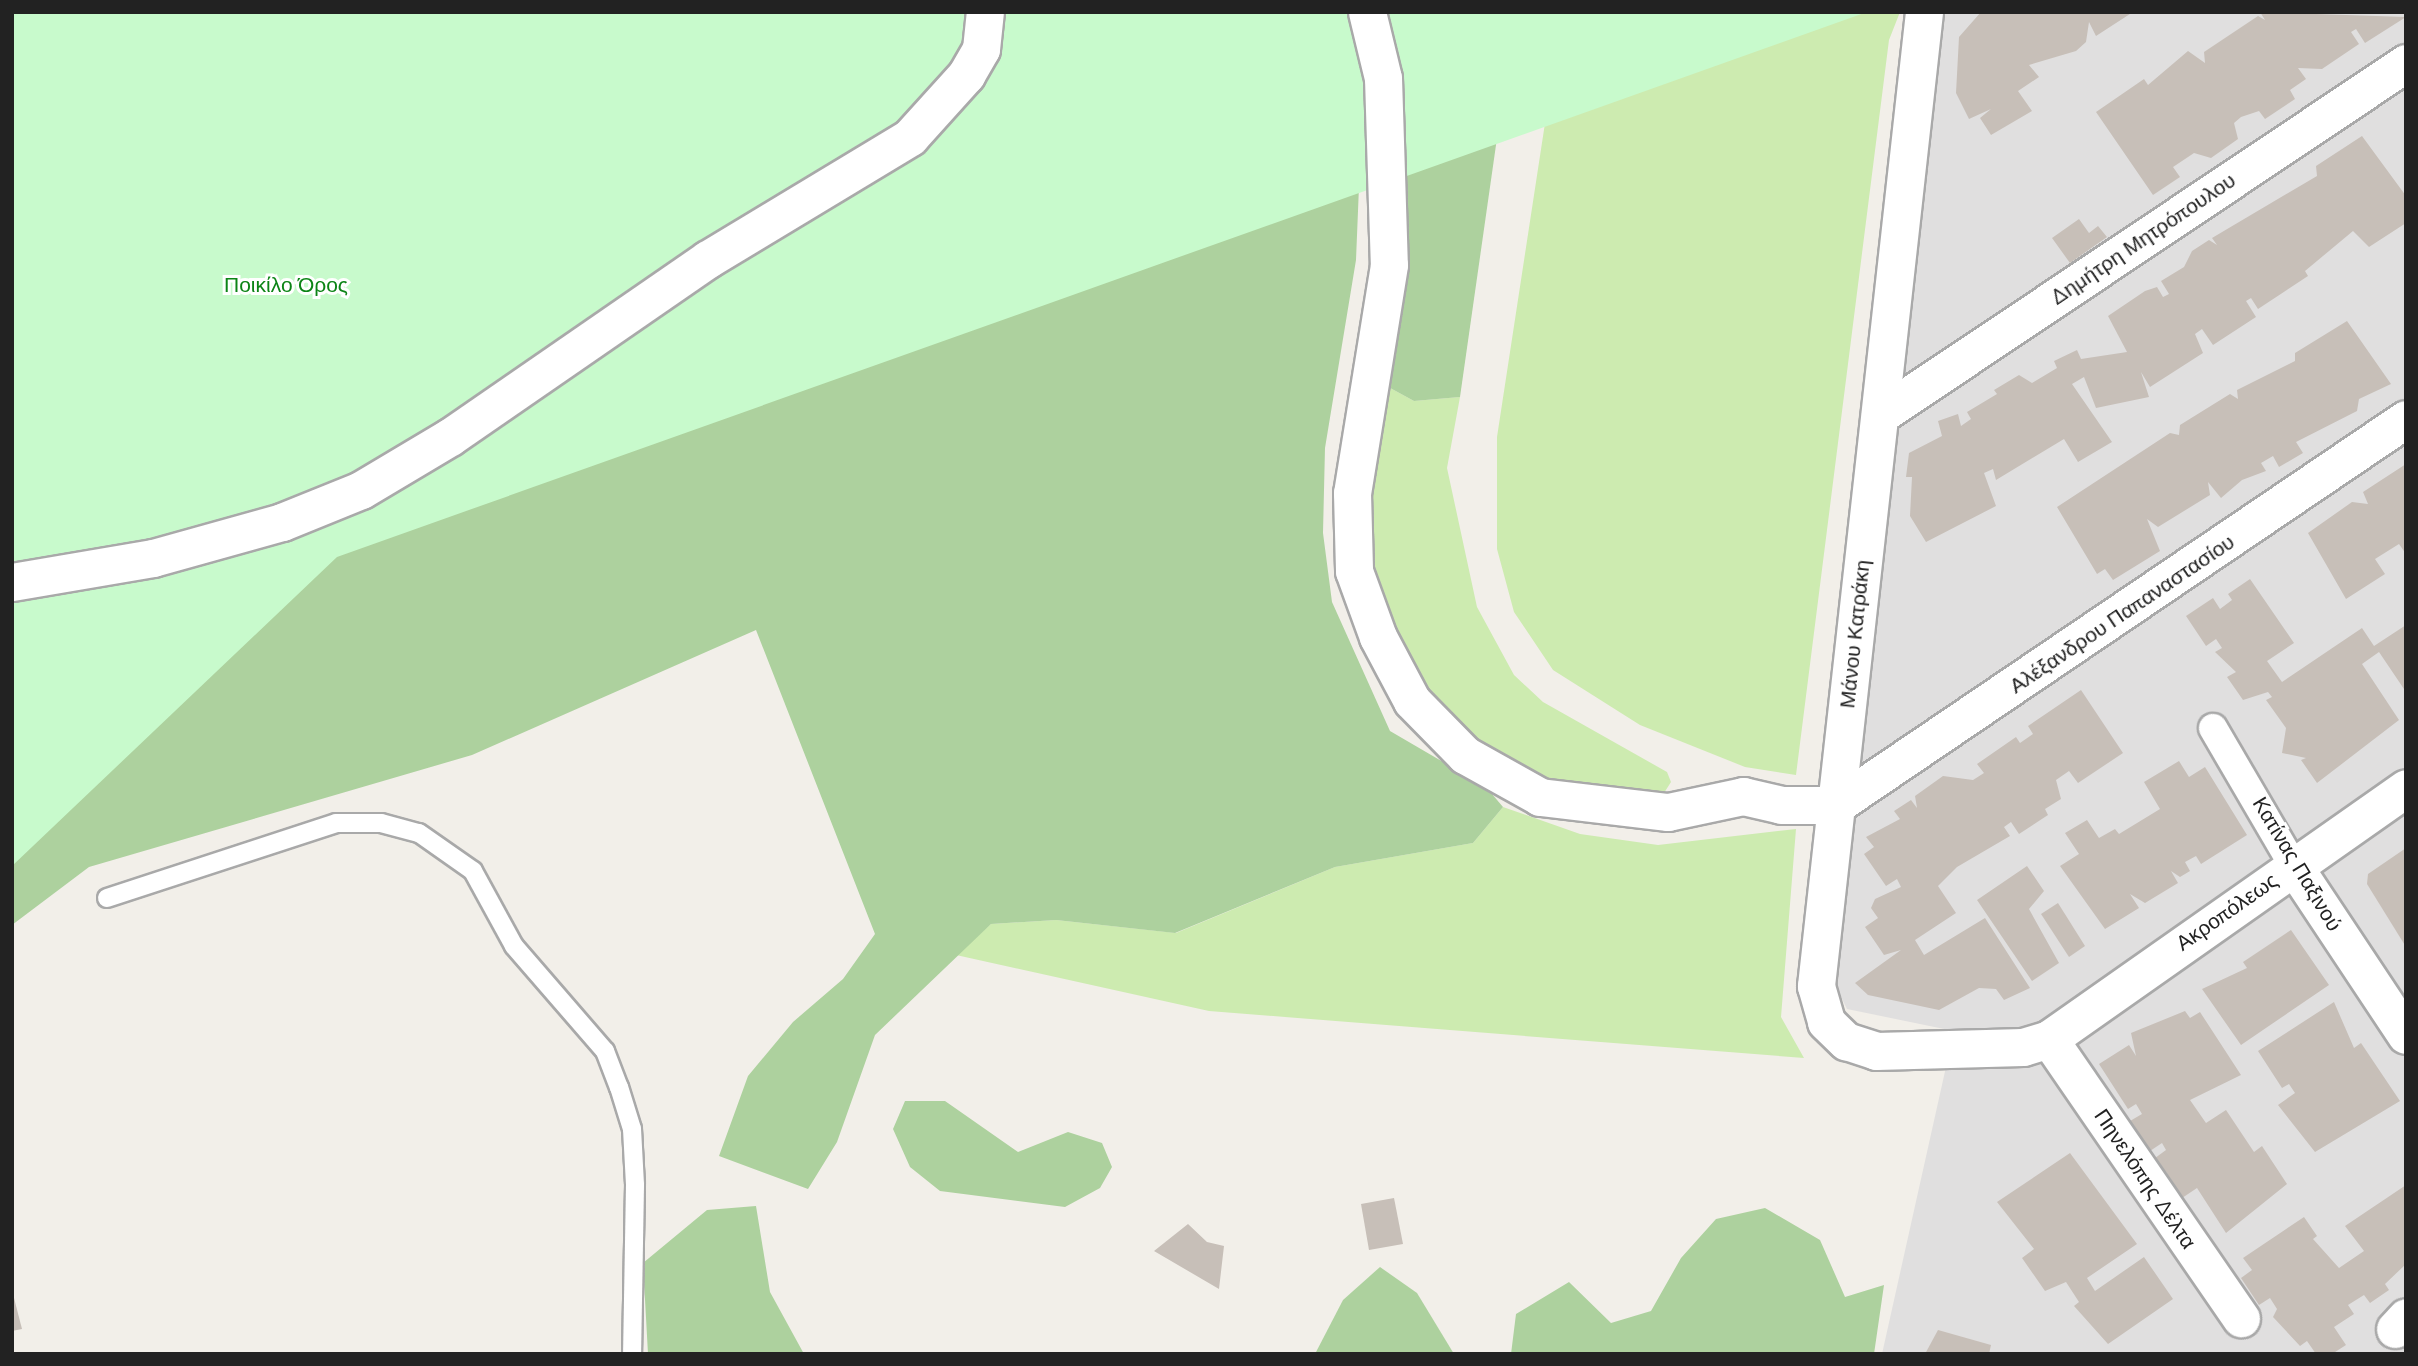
<!DOCTYPE html>
<html>
<head>
<meta charset="utf-8">
<style>
	body { margin:0 }
	#map { position:relative; width:2418px; height:1366px; overflow:hidden; background:#f2efe9; font-family:"Nunito Sans",sans-serif }
	div>[style] { position:absolute }
	.residential>* { inset:0; background:#e0dfdf }
	.grass>* { inset:0; background:#cdebb0 }
	.forest>* { inset:0; background:#add19e }
	.park>* { inset:0; background:#c8facc }
	.building>* { inset:0; background:#c7bfb8 }
	.roads { filter:drop-shadow(2px 0 #a9a9a9) drop-shadow(-2px 0 #a9a9a9) drop-shadow(0 2px #a9a9a9) drop-shadow(0 -2px #a9a9a9) }
	.service>* { height:18px; margin:-9px; padding:0 9px; transform-origin:9px; border-radius:9px; background:#fff }
	.pedestrian>* { height:28px; margin:-14px; padding:0 14px; transform-origin:14px; border-radius:14px; background:#fff }
	.minor>* { height:37px; margin:-18.5px; padding:0 18.5px; transform-origin:18.5px; border-radius:18.5px; background:#fff }
	span { translate:-50% -50%; white-space:nowrap; text-align:center; line-height:1.15; -webkit-text-stroke:6px #fff; paint-order:stroke }
	.street-label { font-size:21px; color:#222 }
	.park-label { font-size:21px; color:#0c8416 }
	.frame { position:absolute; inset:0; border:14px solid #222; pointer-events:none }
</style>
</head>
<body>
<div id="map">
	<div class="residential">
		<div style="clip-path:polygon(1940px 12px,2406px 12px,2406px 1354px,1882px 1354px,1954px 1031px,1847px 1009px,1832px 979px)"></div>
	</div>
	<div class="grass">
		<div style="clip-path:polygon(1562px 12px,1900px 12px,1889px 40px,1796px 775px,1745px 767px,1640px 725px,1553px 670px,1514px 612px,1497px 549px,1497px 437px)"></div>
		<div style="clip-path:polygon(1381px 383px,1414px 401px,1460px 397px,1447px 468px,1477px 607px,1514px 675px,1543px 702px,1667px 772px,1671px 782px,1664px 793px,1615px 796px,1540px 784px,1469px 746px,1419px 693px,1364px 563px)"></div>
		<div style="clip-path:polygon(1503px 807px,1580px 834px,1658px 845px,1796px 829px,1781px 1017px,1804px 1058px,1209px 1011px,956px 955px,991px 924px,1056px 920px,1176px 933px,1335px 867px,1473px 843px)"></div>
	</div>
	<div class="forest">
		<div style="clip-path:polygon(1393px 72px,1503px 96px,1460px 397px,1414px 401px,1381px 383px)"></div>
		<div style="clip-path:polygon(1360px 162px,1356px 260px,1325px 448px,1323px 533px,1332px 602px,1390px 731px,1486px 787px,1503px 807px,1473px 843px,1335px 867px,1175px 933px,1056px 920px,991px 924px,875px 1035px,837px 1142px,808px 1189px,719px 1156px,748px 1076px,793px 1022px,843px 979px,875px 934px,756px 630px,472px 755px,89px 867px,12px 925px,12px 598px)"></div>
		<div style="clip-path:polygon(905px 1101px,945px 1101px,1018px 1152px,1068px 1132px,1102px 1143px,1112px 1167px,1100px 1188px,1065px 1207px,940px 1191px,910px 1167px,893px 1129px)"></div>
		<div style="clip-path:polygon(756px 1206px,770px 1292px,804px 1354px,648px 1354px,643px 1263px,707px 1210px)"></div>
		<div style="clip-path:polygon(1765px 1208px,1820px 1240px,1845px 1297px,1884px 1285px,1874px 1354px,1511px 1354px,1516px 1314px,1569px 1282px,1611px 1323px,1651px 1311px,1681px 1258px,1716px 1219px)"></div>
		<div style="clip-path:polygon(1380px 1267px,1417px 1293px,1454px 1354px,1315px 1354px,1343px 1300px)"></div>
	</div>
	<div class="park">
		<div style="clip-path:polygon(12px 12px,1867px 12px,337px 557px,12px 866px)"></div>
	</div>
	<div class="building">
		<div style="clip-path:polygon(1981px 12px,2133px 12px,2096px 36px,2089px 22px,2086px 42px,2076px 51px,2029px 65px,2039px 77px,2018px 91px,2032px 111px,1991px 135px,1980px 118px,1991px 109px,1969px 119px,1956px 93px,1959px 37px)"></div>
		<div style="clip-path:polygon(2260px 12px,2406px 17px,2365px 43px,2356px 29px,2351px 32px,2359px 44px,2322px 69px,2298px 68px,2306px 79px,2290px 90px,2295px 99px,2265px 119px,2259px 111px,2241px 117px,2234px 123px,2238px 139px,2211px 158px,2194px 153px,2173px 167px,2180px 177px,2153px 195px,2096px 112px,2144px 79px,2148px 85px,2188px 51px,2205px 63px,2204px 52px,2258px 16px,2265px 20px)"></div>
		<div style="clip-path:polygon(2362px 136px,2406px 196px,2406px 223px,2369px 247px,2353px 231px,2305px 271px,2308px 276px,2258px 309px,2251px 298px,2246px 301px,2256px 317px,2213px 345px,2202px 329px,2195px 334px,2203px 353px,2150px 387px,2141px 372px,2149px 397px,2096px 408px,2084px 377px,2072px 384px,2112px 442px,2078px 462px,2064px 439px,1996px 480px,1993px 469px,1984px 473px,1996px 506px,1926px 542px,1910px 516px,1912px 477px,1906px 477px,1909px 453px,1942px 436px,1938px 421px,1958px 414px,1961px 426px,1971px 419px,1967px 412px,1997px 394px,1994px 390px,2019px 375px,2032px 383px,2057px 368px,2054px 361px,2077px 350px,2081px 359px,2127px 352px,2108px 316px,2145px 291px,2157px 287px,2163px 297px,2169px 294px,2161px 281px,2184px 267px,2192px 251px,2209px 240px,2217px 245px,2212px 238px,2317px 176px,2316px 166px)"></div>
		<div style="clip-path:polygon(2079px 219px,2089px 233px,2098px 226px,2107px 237px,2070px 263px,2052px 238px)"></div>
		<div style="clip-path:polygon(2347px 321px,2391px 384px,2359px 399px,2357px 411px,2296px 442px,2303px 453px,2279px 467px,2273px 456px,2261px 463px,2266px 471px,2242px 480px,2221px 498px,2208px 482px,2210px 495px,2158px 527px,2147px 519px,2160px 551px,2113px 580px,2105px 569px,2097px 574px,2057px 507px,2170px 433px,2179px 435px,2180px 425px,2230px 394px,2238px 399px,2237px 390px,2295px 361px,2295px 353px)"></div>
		<div style="clip-path:polygon(2406px 464px,2406px 554px,2399px 544px,2375px 559px,2385px 574px,2346px 599px,2308px 533px,2352px 502px,2368px 504px,2363px 492px)"></div>
		<div style="clip-path:polygon(2250px 579px,2294px 643px,2267px 661px,2282px 682px,2362px 628px,2374px 646px,2406px 625px,2406px 692px,2379px 652px,2362px 664px,2399px 720px,2317px 783px,2301px 760px,2306px 758px,2282px 753px,2286px 728px,2266px 700px,2272px 697px,2268px 692px,2243px 700px,2227px 677px,2236px 672px,2215px 652px,2222px 648px,2216px 639px,2206px 646px,2186px 616px,2213px 598px,2220px 609px,2232px 600px,2228px 594px)"></div>
		<div style="clip-path:polygon(2081px 690px,2123px 753px,2078px 783px,2069px 771px,2056px 780px,2061px 799px,2045px 809px,2048px 815px,2019px 834px,2011px 822px,2004px 827px,2010px 836px,1957px 867px,1938px 886px,1956px 913px,1915px 940px,1924px 955px,1985px 918px,2030px 988px,2004px 1000px,1996px 989px,1979px 988px,1939px 1010px,1868px 995px,1855px 983px,1901px 950px,1884px 955px,1865px 927px,1878px 918px,1871px 908px,1875px 899px,1901px 887px,1897px 879px,1886px 886px,1864px 854px,1874px 847px,1866px 837px,1900px 819px,1894px 811px,1911px 800px,1917px 808px,1915px 796px,1943px 776px,1973px 780px,1984px 773px,1977px 764px,2016px 737px,2020px 743px,2033px 734px,2028px 726px)"></div>
		<div style="clip-path:polygon(2179px 761px,2189px 777px,2205px 767px,2247px 835px,2201px 864px,2196px 856px,2185px 862px,2190px 871px,2180px 877px,2171px 871px,2178px 883px,2145px 903px,2130px 894px,2139px 908px,2105px 929px,2060px 866px,2079px 854px,2065px 833px,2087px 820px,2099px 838px,2115px 829px,2119px 834px,2160px 809px,2144px 782px)"></div>
		<div style="clip-path:polygon(2406px 848px,2406px 947px,2367px 884px,2368px 874px)"></div>
		<div style="clip-path:polygon(2027px 866px,2044px 891px,2029px 909px,2059px 963px,2032px 981px,1977px 900px)"></div>
		<div style="clip-path:polygon(2058px 903px,2085px 946px,2069px 957px,2041px 914px)"></div>
		<div style="clip-path:polygon(2291px 930px,2329px 985px,2241px 1045px,2202px 989px,2247px 968px,2243px 962px)"></div>
		<div style="clip-path:polygon(2334px 1002px,2354px 1048px,2361px 1043px,2400px 1101px,2315px 1152px,2278px 1105px,2295px 1093px,2289px 1084px,2282px 1088px,2258px 1051px)"></div>
		<div style="clip-path:polygon(2185px 1011px,2190px 1018px,2200px 1012px,2241px 1075px,2190px 1100px,2206px 1123px,2226px 1110px,2254px 1152px,2262px 1146px,2287px 1184px,2226px 1233px,2197px 1188px,2182px 1198px,2166px 1172px,2156px 1170px,2151px 1161px,2166px 1150px,2162px 1143px,2150px 1151px,2130px 1121px,2142px 1114px,2136px 1104px,2128px 1109px,2099px 1064px,2129px 1045px,2136px 1056px,2131px 1033px)"></div>
		<div style="clip-path:polygon(2070px 1153px,2137px 1244px,2087px 1278px,2095px 1291px,2144px 1257px,2173px 1299px,2108px 1344px,2074px 1306px,2079px 1302px,2066px 1282px,2045px 1291px,2022px 1258px,2034px 1249px,1997px 1202px)"></div>
		<div style="clip-path:polygon(2406px 1185px,2406px 1264px,2385px 1284px,2389px 1290px,2370px 1303px,2364px 1295px,2348px 1305px,2354px 1314px,2334px 1327px,2346px 1345px,2332px 1354px,2316px 1354px,2307px 1341px,2300px 1346px,2273px 1317px,2277px 1309px,2270px 1298px,2259px 1305px,2241px 1278px,2252px 1270px,2243px 1258px,2304px 1217px,2317px 1236px,2313px 1239px,2339px 1268px,2364px 1251px,2345px 1226px)"></div>
		<div style="clip-path:polygon(1394px 1198px,1403px 1244px,1369px 1250px,1361px 1204px)"></div>
		<div style="clip-path:polygon(1188px 1224px,1207px 1242px,1224px 1246px,1219px 1289px,1154px 1251px)"></div>
		<div style="clip-path:polygon(13px 1294px,22px 1329px,12px 1331px,12px 1295px)"></div>
		<div style="clip-path:polygon(1938px 1330px,1991px 1345px,1989px 1354px,1925px 1354px)"></div>
	</div>
	<div class="roads">
		<div class="service">
			<div style="left:107px;top:898px;width:241px;rotate:-18.1deg"></div>
			<div style="left:336px;top:823px;width:45px"></div>
			<div style="left:381px;top:823px;width:39px;rotate:15deg"></div>
			<div style="left:419px;top:833px;width:66px;rotate:35.1deg"></div>
			<div style="left:473px;top:871px;width:85px;rotate:61.3deg"></div>
			<div style="left:514px;top:946px;width:139px;rotate:49.1deg"></div>
			<div style="left:605px;top:1051px;width:39px;rotate:69deg"></div>
			<div style="left:619px;top:1087px;width:44px;rotate:72.8deg"></div>
			<div style="left:632px;top:1129px;width:56px;rotate:86.9deg"></div>
			<div style="left:635px;top:1185px;width:169px;rotate:91deg"></div>
		</div>
		<div class="pedestrian">
			<div style="left:2213px;top:728px;width:159px;rotate:59.7deg"></div>
		</div>
		<div class="minor">
			<div style="left:1367px;top:12px;width:68px;rotate:76.4deg"></div>
			<div style="left:1383px;top:78px;width:187px;rotate:88.2deg"></div>
			<div style="left:1389px;top:265px;width:231px;rotate:99.2deg"></div>
			<div style="left:1352px;top:493px;width:78px;rotate:88.5deg"></div>
			<div style="left:1354px;top:571px;width:70px;rotate:70deg"></div>
			<div style="left:1378px;top:637px;width:72px;rotate:62deg"></div>
			<div style="left:1412px;top:701px;width:76px;rotate:45.5deg"></div>
			<div style="left:1465px;top:755px;width:86px;rotate:29.2deg"></div>
			<div style="left:1540px;top:797px;width:129px;rotate:6.7deg"></div>
			<div style="left:1668px;top:812px;width:77px;rotate:-12deg"></div>
			<div style="left:1743px;top:796px;width:39px;rotate:13deg"></div>
			<div style="left:1781px;top:805px;width:55px"></div>
			<div style="left:1836px;top:805px;width:688px;rotate:-34.11deg"></div>
			<div style="left:1924px;top:12px;width:980px;rotate:96.33deg"></div>
			<div style="left:1816px;top:986px;width:37px;rotate:74deg"></div>
			<div style="left:1826px;top:1022px;width:28px;rotate:44deg"></div>
			<div style="left:1846px;top:1041px;width:32px;rotate:18deg"></div>
			<div style="left:1876px;top:1051px;width:147px;rotate:-1.6deg"></div>
			<div style="left:2023px;top:1047px;width:27px;rotate:-17deg"></div>
			<div style="left:2049px;top:1039px;width:436px;rotate:-35.1deg"></div>
			<div style="left:1880px;top:415px;width:633px;rotate:-33.79deg"></div>
			<div style="left:12px;top:582px;width:143px;rotate:-9.7deg"></div>
			<div style="left:153px;top:558px;width:134px;rotate:-15.6deg"></div>
			<div style="left:282px;top:522px;width:85px;rotate:-22.1deg"></div>
			<div style="left:361px;top:490px;width:104px;rotate:-30.8deg"></div>
			<div style="left:450px;top:437px;width:313px;rotate:-34.6deg"></div>
			<div style="left:708px;top:259px;width:236px;rotate:-31.1deg"></div>
			<div style="left:910px;top:137px;width:84px;rotate:-47.9deg"></div>
			<div style="left:966px;top:75px;width:30px;rotate:-60deg"></div>
			<div style="left:981px;top:49px;width:37px;rotate:-84deg"></div>
			<div style="left:2293px;top:865px;width:204px;rotate:56.4deg"></div>
			<div style="left:2049px;top:1039px;width:339px;rotate:55.5deg"></div>
			<div style="left:2395px;top:1329px;width:16px;rotate:-47deg"></div>
		</div>
	</div>
	<div class="street-label">
		<span style="left:2143px;top:239px;rotate:-34deg">Δημήτρη Μητρόπουλου</span>
		<span style="left:2122px;top:614px;rotate:-34deg">Αλέξανδρου Παπαναστασίου</span>
		<span style="left:1855px;top:634px;rotate:-84deg">Μάνου Κατράκη</span>
		<span style="left:2297px;top:864px;rotate:59deg">Κατίνας Παξινού</span>
		<span style="left:2227px;top:912px;rotate:-35deg">Ακροπόλεως</span>
		<span style="left:2145px;top:1179px;rotate:56deg">Πηνελόπης Δέλτα</span>
	</div>
	<div class="park-label">
		<span style="left:286px;top:285px">Ποικίλο Όρος</span>
	</div>
	<div class="frame"></div>
</div>
</body>
</html>
